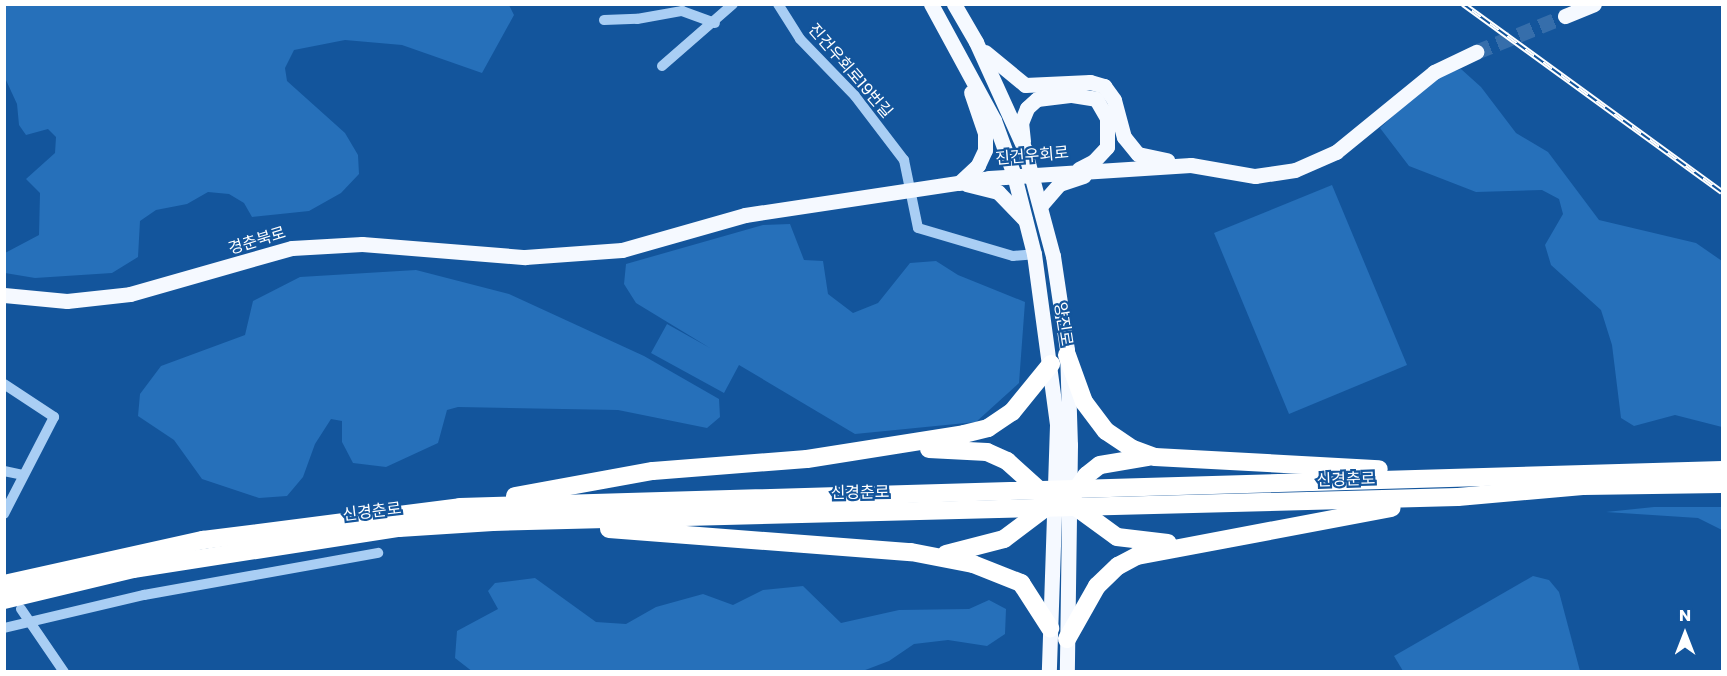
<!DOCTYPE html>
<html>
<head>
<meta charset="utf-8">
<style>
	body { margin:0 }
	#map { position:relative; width:1727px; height:676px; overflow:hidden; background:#13559c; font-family:Poppins,"Noto Sans KR",sans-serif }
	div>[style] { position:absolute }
	.green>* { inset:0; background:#2670ba }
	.major-tunnel>* { height:15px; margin-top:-7.5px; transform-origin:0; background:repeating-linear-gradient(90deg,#366eab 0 15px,transparent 0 23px) }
	.minor>* { height:10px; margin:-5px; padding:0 5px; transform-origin:5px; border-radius:5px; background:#a9cef4 }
	.major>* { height:15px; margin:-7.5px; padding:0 7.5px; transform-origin:7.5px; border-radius:7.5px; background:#f5f9ff }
	.highway>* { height:18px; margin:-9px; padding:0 9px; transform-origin:9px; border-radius:9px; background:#fff }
	.rail>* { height:6px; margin-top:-3px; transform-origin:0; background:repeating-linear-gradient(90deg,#13559c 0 11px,#fff 0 22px); box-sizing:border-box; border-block:2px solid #fff }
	span { translate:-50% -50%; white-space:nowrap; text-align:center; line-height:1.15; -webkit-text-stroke:4.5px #13559c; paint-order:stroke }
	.street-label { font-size:16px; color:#fff }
	.frame { position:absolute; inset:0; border:6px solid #fff; pointer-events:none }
	.north { position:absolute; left:1655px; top:604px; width:60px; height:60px; -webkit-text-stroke:4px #13559c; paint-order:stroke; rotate:0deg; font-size:16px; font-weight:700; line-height:24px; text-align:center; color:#fff }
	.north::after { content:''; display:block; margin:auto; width:21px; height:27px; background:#fff; clip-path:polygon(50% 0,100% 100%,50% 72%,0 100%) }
</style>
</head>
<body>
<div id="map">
	<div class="green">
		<div style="clip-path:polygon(509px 5px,514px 15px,482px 73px,402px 45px,345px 40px,294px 50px,285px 68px,287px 81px,345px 133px,358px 155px,359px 174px,341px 193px,309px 211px,252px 217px,244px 203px,229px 194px,208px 192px,187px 204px,156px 210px,140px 221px,138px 257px,112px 273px,35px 278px,5px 273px,5px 253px,39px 235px,40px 193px,26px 179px,55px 153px,56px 137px,48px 129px,26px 135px,19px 125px,17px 104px,5px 78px,5px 5px)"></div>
		<div style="clip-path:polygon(1461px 69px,1481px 87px,1516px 133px,1548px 152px,1599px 220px,1696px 243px,1722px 261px,1722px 427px,1675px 415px,1634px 426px,1621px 418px,1612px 345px,1601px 310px,1551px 265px,1545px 245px,1563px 214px,1559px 199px,1542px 190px,1476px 192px,1409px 166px,1380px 128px,1435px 77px)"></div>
		<div style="clip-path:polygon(1332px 185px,1407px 365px,1289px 414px,1214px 233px)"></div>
		<div style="clip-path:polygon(790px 224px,804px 260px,823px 261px,828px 294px,853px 313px,878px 303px,910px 263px,936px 261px,958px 275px,1025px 302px,1019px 383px,976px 422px,855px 434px,739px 365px,724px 393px,651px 353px,667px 324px,710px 348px,636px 303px,624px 284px,626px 264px,763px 225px)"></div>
		<div style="clip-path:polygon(416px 270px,509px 294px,644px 356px,719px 399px,720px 417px,707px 428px,618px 410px,458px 407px,447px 410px,438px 443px,386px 467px,353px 463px,342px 442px,342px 421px,331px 419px,315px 444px,303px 477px,287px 496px,259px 498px,202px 479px,174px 440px,138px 416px,140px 394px,161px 366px,245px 335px,253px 301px,300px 277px)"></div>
		<div style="clip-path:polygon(1654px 507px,1722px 507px,1722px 530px,1698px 518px,1606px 512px)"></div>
		<div style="clip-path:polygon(1533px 576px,1549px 580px,1559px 592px,1580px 671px,1403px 671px,1394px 656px)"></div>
		<div style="clip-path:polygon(535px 578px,596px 622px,626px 624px,656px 607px,703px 594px,733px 605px,763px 590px,803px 586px,841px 623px,899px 610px,969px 609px,989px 600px,1006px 609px,1005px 634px,987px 646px,948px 640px,914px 644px,889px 661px,860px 672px,473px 672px,455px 658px,457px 631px,498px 609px,488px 591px,495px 583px)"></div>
	</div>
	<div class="major-tunnel">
		<div style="left:1476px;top:52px;width:96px;rotate:-22deg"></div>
	</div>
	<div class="minor">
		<div style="left:778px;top:4px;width:41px;rotate:57.8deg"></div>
		<div style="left:800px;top:39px;width:79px;rotate:46deg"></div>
		<div style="left:855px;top:96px;width:81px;rotate:52.6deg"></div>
		<div style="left:904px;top:160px;width:69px;rotate:78.4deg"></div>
		<div style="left:918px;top:228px;width:99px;rotate:16.4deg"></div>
		<div style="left:1013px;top:256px;width:21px;rotate:-5deg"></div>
		<div style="left:604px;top:20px;width:33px;rotate:-2deg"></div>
		<div style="left:637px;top:19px;width:46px;rotate:-10.1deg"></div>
		<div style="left:682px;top:11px;width:35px;rotate:20deg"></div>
		<div style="left:662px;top:66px;width:94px;rotate:-41.1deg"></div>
		<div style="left:4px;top:384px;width:60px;rotate:33.4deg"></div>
		<div style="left:54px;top:417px;width:109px;rotate:117.3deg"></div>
		<div style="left:4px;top:471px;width:19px;rotate:12deg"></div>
		<div style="left:21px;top:609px;width:76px;rotate:55.7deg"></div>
		<div style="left:4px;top:628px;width:144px;rotate:-13.3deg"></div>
		<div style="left:144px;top:595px;width:238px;rotate:-10.2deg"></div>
	</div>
	<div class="major">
		<div style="left:931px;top:4px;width:132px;rotate:61.5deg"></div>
		<div style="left:994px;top:120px;width:59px;rotate:70deg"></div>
		<div style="left:1014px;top:175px;width:81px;rotate:75.8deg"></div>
		<div style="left:1034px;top:254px;width:173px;rotate:82.3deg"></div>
		<div style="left:1057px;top:425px;width:247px;rotate:91.9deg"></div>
		<div style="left:954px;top:4px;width:44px;rotate:59.9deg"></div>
		<div style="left:976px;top:42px;width:116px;rotate:65.6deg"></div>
		<div style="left:1024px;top:148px;width:112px;rotate:75deg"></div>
		<div style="left:1053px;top:256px;width:95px;rotate:81.5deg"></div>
		<div style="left:1067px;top:350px;width:95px;rotate:88.2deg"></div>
		<div style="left:1070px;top:445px;width:227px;rotate:90.8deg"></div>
		<div style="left:1565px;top:16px;width:31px;rotate:-22deg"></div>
		<div style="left:985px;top:52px;width:52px;rotate:39.5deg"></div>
		<div style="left:1025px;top:85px;width:65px;rotate:-2.6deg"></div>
		<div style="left:1090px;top:82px;width:15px;rotate:16deg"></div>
		<div style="left:1104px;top:86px;width:17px;rotate:54deg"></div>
		<div style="left:1114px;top:100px;width:38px;rotate:75deg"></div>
		<div style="left:1124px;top:137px;width:22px;rotate:51deg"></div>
		<div style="left:1138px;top:154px;width:30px;rotate:12deg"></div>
		<div style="left:1023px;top:141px;width:18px;rotate:-96deg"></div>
		<div style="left:1021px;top:123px;width:16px;rotate:-68deg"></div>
		<div style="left:1027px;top:108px;width:13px;rotate:-42deg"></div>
		<div style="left:1037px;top:99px;width:35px;rotate:-7deg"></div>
		<div style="left:1072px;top:95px;width:24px;rotate:9deg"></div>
		<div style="left:1096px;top:99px;width:22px;rotate:60deg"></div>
		<div style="left:1107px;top:118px;width:29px;rotate:90deg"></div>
		<div style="left:1107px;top:147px;width:19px;rotate:133deg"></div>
		<div style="left:1094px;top:161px;width:17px;rotate:152deg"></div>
		<div style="left:959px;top:183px;width:26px;rotate:-43deg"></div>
		<div style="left:978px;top:165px;width:17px;rotate:-65deg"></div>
		<div style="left:985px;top:150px;width:17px;rotate:-90deg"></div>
		<div style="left:985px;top:133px;width:43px;rotate:-108.9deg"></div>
		<div style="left:966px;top:184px;width:33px;rotate:14deg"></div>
		<div style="left:998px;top:192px;width:39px;rotate:46deg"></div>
		<div style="left:1041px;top:205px;width:28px;rotate:-49deg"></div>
		<div style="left:1059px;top:184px;width:26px;rotate:-18deg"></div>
		<div style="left:4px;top:295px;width:63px;rotate:5.4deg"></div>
		<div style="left:67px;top:301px;width:63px;rotate:-6.3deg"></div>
		<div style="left:130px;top:294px;width:168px;rotate:-15.9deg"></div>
		<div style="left:292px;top:248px;width:70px;rotate:-3.3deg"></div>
		<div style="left:362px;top:244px;width:164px;rotate:4.6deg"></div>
		<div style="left:525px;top:257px;width:97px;rotate:-4.1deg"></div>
		<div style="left:622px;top:250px;width:128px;rotate:-15.9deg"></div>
		<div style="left:745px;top:215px;width:247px;rotate:-8.6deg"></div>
		<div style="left:989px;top:178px;width:202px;rotate:-3.7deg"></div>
		<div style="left:1191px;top:165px;width:65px;rotate:9.8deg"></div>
		<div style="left:1255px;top:176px;width:40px;rotate:-8.5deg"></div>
		<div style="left:1295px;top:170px;width:45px;rotate:-23.7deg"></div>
		<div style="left:1336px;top:152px;width:127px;rotate:-39.2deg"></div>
		<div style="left:1434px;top:72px;width:47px;rotate:-25.5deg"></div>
	</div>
	<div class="highway">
		<div style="left:1067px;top:355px;width:50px;rotate:70.1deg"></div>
		<div style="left:1084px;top:402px;width:36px;rotate:53deg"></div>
		<div style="left:1106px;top:431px;width:32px;rotate:34deg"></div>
		<div style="left:1133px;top:449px;width:23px;rotate:20deg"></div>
		<div style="left:1155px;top:457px;width:224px;rotate:3.1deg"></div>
		<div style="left:929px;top:449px;width:58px;rotate:3deg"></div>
		<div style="left:987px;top:452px;width:22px;rotate:24deg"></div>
		<div style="left:1007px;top:461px;width:54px;rotate:42deg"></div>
		<div style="left:515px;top:496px;width:140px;rotate:-10.3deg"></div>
		<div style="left:653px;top:471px;width:154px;rotate:-4.5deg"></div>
		<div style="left:807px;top:459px;width:159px;rotate:-9deg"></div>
		<div style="left:964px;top:434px;width:25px;rotate:-14deg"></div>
		<div style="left:988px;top:428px;width:29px;rotate:-34deg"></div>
		<div style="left:1012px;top:412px;width:62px;rotate:-50.9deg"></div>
		<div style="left:1071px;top:497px;width:27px;rotate:-54deg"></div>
		<div style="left:1087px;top:475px;width:16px;rotate:-38deg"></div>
		<div style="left:1100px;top:465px;width:49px;rotate:-9.5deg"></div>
		<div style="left:609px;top:529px;width:303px;rotate:4.4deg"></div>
		<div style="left:911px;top:552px;width:63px;rotate:11deg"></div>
		<div style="left:973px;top:564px;width:52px;rotate:21.6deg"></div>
		<div style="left:1021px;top:583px;width:54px;rotate:57.2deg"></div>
		<div style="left:946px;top:554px;width:60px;rotate:-14.5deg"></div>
		<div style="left:1004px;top:539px;width:61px;rotate:-37.1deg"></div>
		<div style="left:1053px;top:502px;width:16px"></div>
		<div style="left:1069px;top:502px;width:59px;rotate:36.1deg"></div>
		<div style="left:1117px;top:537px;width:51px;rotate:6.7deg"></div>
		<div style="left:4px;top:584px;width:204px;rotate:-12.5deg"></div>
		<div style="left:203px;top:540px;width:259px;rotate:-7.3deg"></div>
		<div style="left:460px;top:507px;width:1263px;rotate:-1.68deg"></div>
		<div style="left:4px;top:600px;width:133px;rotate:-13.5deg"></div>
		<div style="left:133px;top:569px;width:269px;rotate:-8.8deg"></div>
		<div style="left:399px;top:528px;width:94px;rotate:-3.7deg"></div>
		<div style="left:493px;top:522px;width:965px;rotate:-1.48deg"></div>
		<div style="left:1458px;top:497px;width:125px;rotate:-5deg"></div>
		<div style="left:1583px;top:486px;width:139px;rotate:-0.8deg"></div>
		<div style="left:1067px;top:639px;width:61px;rotate:-60.5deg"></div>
		<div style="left:1097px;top:586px;width:29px;rotate:-44deg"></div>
		<div style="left:1118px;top:566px;width:21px;rotate:-28deg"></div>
		<div style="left:1137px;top:556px;width:259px;rotate:-10.7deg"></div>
	</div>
	<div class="rail">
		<div style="left:1463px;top:4px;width:320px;rotate:36deg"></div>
	</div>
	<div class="street-label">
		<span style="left:850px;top:71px;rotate:49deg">진건우회로19번길</span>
		<span style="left:1032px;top:156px;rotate:-5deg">진건우회로</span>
		<span style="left:257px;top:241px;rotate:-17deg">경춘북로</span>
		<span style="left:1063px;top:324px;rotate:81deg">양진로</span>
		<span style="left:1346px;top:480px;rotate:-2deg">신경춘로</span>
		<span style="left:860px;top:493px;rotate:-1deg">신경춘로</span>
		<span style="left:372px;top:512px;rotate:-7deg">신경춘로</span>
	</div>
	<div class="frame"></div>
	<div class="north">N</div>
</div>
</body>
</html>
